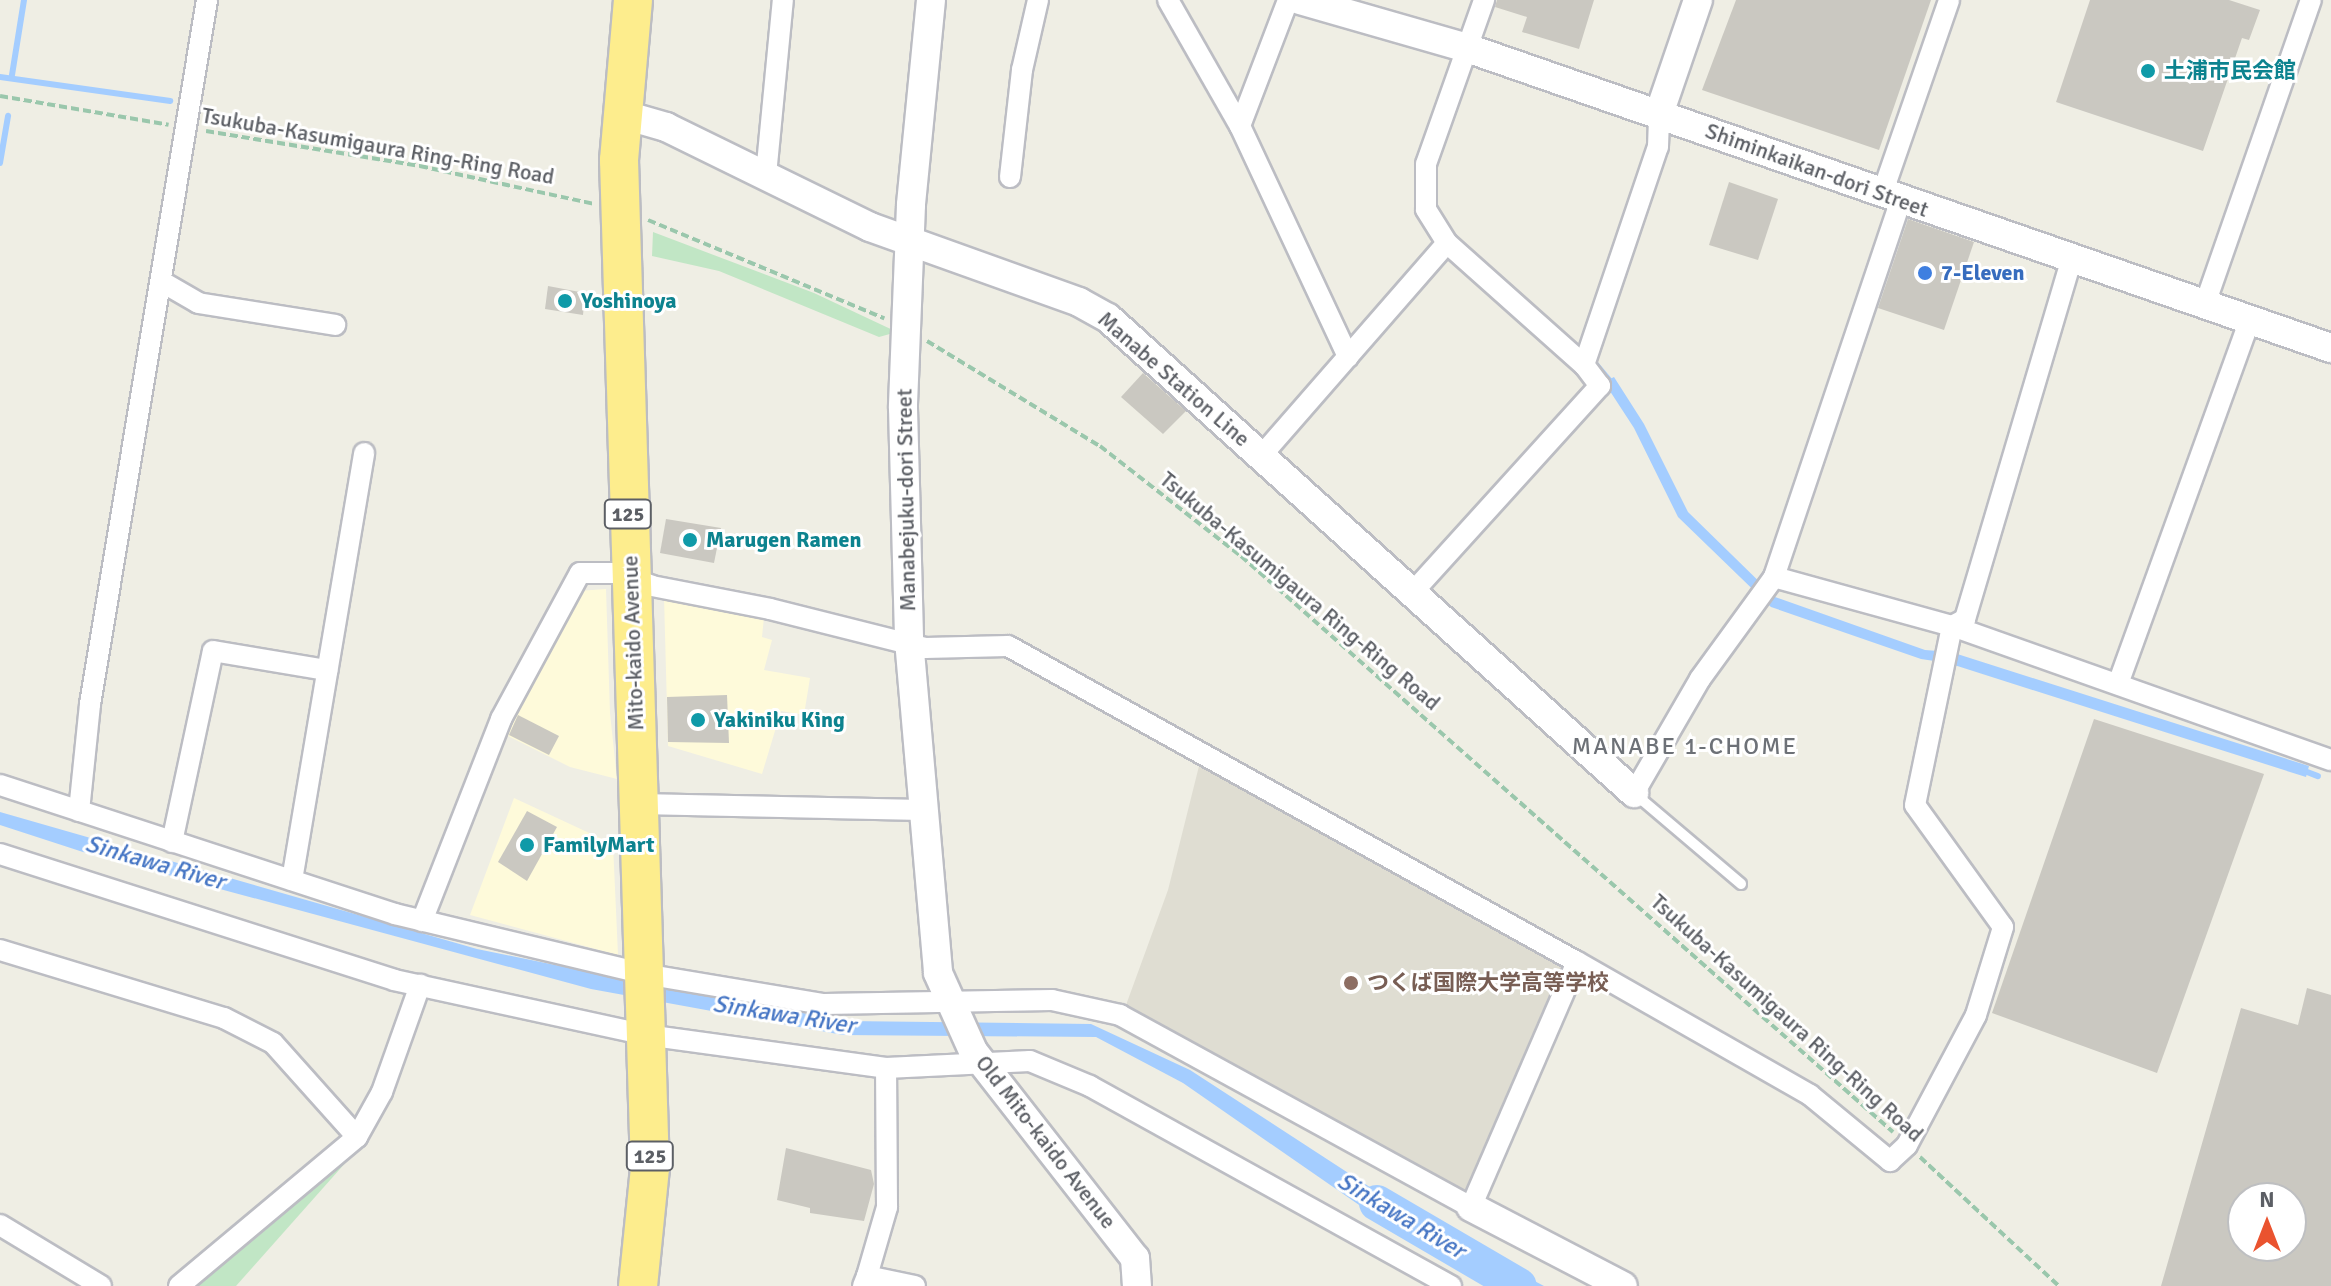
<!DOCTYPE html>
<html>
<head>
<meta charset="utf-8">
<style>
	body { margin:0 }
	#map { position:relative; width:2331px; height:1286px; overflow:hidden; background:#efeee4; font-family:Signika,"Noto Sans JP",sans-serif }
	div>[style] { position:absolute }
	.commercial>* { inset:0; background:#fefada }
	.education>* { inset:0; background:#dfddd2 }
	.green>* { inset:0; background:#c1e6c5 }
	.water>* { inset:0; background:#a4cdff }
	.stream>* { height:6px; margin:-3px; padding:0 3px; transform-origin:3px; border-radius:3px; background:#a4cdff }
	.river>* { height:36px; margin:-18px; padding:0 18px; transform-origin:18px; border-radius:18px; background:#a4cdff }
	.building>* { inset:0; background:#cac8c1 }
	.path>* { height:4px; margin-top:-2px; transform-origin:0; background:repeating-linear-gradient(90deg,#9ac7ac 0 8px,transparent 0 12px) }
	.roads { filter:drop-shadow(2px 0 #bcbdc3) drop-shadow(-2px 0 #bcbdc3) drop-shadow(0 2px #bcbdc3) drop-shadow(0 -2px #bcbdc3) }
	.lane>* { height:10px; margin:-5px; padding:0 5px; transform-origin:5px; border-radius:5px; background:#fff }
	.street>* { height:20px; margin:-10px; padding:0 10px; transform-origin:10px; border-radius:10px; background:#fff }
	.secondary>* { height:28px; margin:-14px; padding:0 14px; transform-origin:14px; border-radius:14px; background:#fff }
	.highway>* { height:38px; margin:-19px; padding:0 19px; transform-origin:19px; border-radius:19px; background:#fded8d }
	.dots>* { width:22px; height:22px; translate:-50% -50%; box-sizing:border-box; border:4px solid #fff; border-radius:50% }
	span { translate:-50% -50%; white-space:nowrap; text-align:center; line-height:1.15; -webkit-text-stroke:6px #fff; paint-order:stroke }
	.shield-label span { padding:2px 6px; background:#fff; border:2px solid; border-radius:6px; -webkit-text-stroke-width:0 }
	.shield-label { font-size:20px; color:#5c5f65; font-weight:700 }
	.culture-label { font-size:22px; color:#0d838f; font-weight:700 }
	.left { translate:0 -50%; text-align:left }
	.street-label { font-size:22px; color:#5c5f65 }
	.shop-label { font-size:22px; color:#366cbe; font-weight:700 }
	.education-label { font-size:22px; color:#785e54; font-weight:700 }
	.neighbourhood-label { font-size:24px; color:#6d7177; letter-spacing:2px }
	.water-label { font-size:24px; color:#4575c4; font-style:italic }
	.north { position:absolute; left:2227px; top:1182px; width:80px; height:80px; box-sizing:border-box; background:#fff; border:2px solid #bebfc1; border-radius:50%; rotate:0deg; font-size:22px; font-weight:700; line-height:32px; text-align:center; color:#5c5f65 }
	.north::after { content:''; display:block; margin:auto; width:28px; height:36px; background:#ea532f; clip-path:polygon(50% 0,100% 100%,50% 72%,0 100%) }
</style>
</head>
<body>
<div id="map">
	<div class="commercial">
		<div style="clip-path:polygon(606px 589px,610px 713px,617px 779px,570px 767px,504px 734px,578px 591px)"></div>
		<div style="clip-path:polygon(664px 597px,764px 617px,762px 637px,772px 640px,764px 670px,810px 678px,804px 715px,781px 711px,762px 774px,668px 746px)"></div>
		<div style="clip-path:polygon(514px 798px,613px 844px,618px 955px,470px 915px)"></div>
	</div>
	<div class="education">
		<div style="clip-path:polygon(1202px 754px,1577px 962px,1473px 1203px,1126px 1005px,1168px 890px)"></div>
	</div>
	<div class="green">
		<div style="clip-path:polygon(653px 232px,814px 293px,897px 332px,879px 337px,719px 271px,652px 256px)"></div>
		<div style="clip-path:polygon(363px 1143px,236px 1286px,191px 1286px)"></div>
	</div>
	<div class="water">
		<div style="clip-path:polygon(1614px 377px,1644px 424px,1688px 512px,1775px 597px,1925px 650px,1951px 652px,2309px 766px,2306px 777px,1948px 663px,1921px 659px,1771px 607px,1678px 517px,1634px 428px,1604px 382px)"></div>
		<div style="clip-path:polygon(0 812px,477px 949px,594px 973px,845px 1021px,1091px 1024px,1190px 1070px,1422px 1221px,1414px 1243px,1183px 1083px,1096px 1037px,843px 1035px,591px 989px,83px 852px,0 825px)"></div>
		<div style="clip-path:polygon(1427px 1225px,1544px 1286px,1491px 1286px,1419px 1246px)"></div>
	</div>
	<div class="stream">
		<div style="left:12px;top:75px;width:76px;rotate:-80.9deg"></div>
		<div style="left:0;top:77px;width:172px;rotate:8deg"></div>
		<div style="left:0;top:163px;width:48px;rotate:-80.3deg"></div>
		<div style="left:1593px;top:361px;width:33px;rotate:50deg"></div>
		<div style="left:2302px;top:770px;width:17px;rotate:21deg"></div>
	</div>
	<div class="river">
		<div style="left:1377px;top:1203px;width:164px;rotate:30.3deg"></div>
	</div>
	<div class="building">
		<div style="clip-path:polygon(1497px 0,1594px 0,1579px 49px,1522px 32px,1527px 17px,1495px 7px)"></div>
		<div style="clip-path:polygon(1736px 0,1931px 0,1879px 150px,1702px 90px)"></div>
		<div style="clip-path:polygon(2090px 0,2229px 0,2260px 10px,2249px 40px,2242px 38px,2203px 151px,2056px 102px)"></div>
		<div style="clip-path:polygon(1729px 182px,1778px 199px,1758px 260px,1709px 245px)"></div>
		<div style="clip-path:polygon(1908px 219px,1974px 242px,1944px 330px,1878px 308px)"></div>
		<div style="clip-path:polygon(548px 286px,585px 293px,583px 315px,545px 309px)"></div>
		<div style="clip-path:polygon(1143px 373px,1186px 411px,1163px 434px,1121px 397px)"></div>
		<div style="clip-path:polygon(666px 519px,721px 528px,714px 563px,660px 553px)"></div>
		<div style="clip-path:polygon(727px 695px,729px 743px,668px 742px,667px 697px)"></div>
		<div style="clip-path:polygon(518px 715px,559px 736px,549px 755px,509px 735px)"></div>
		<div style="clip-path:polygon(2094px 719px,2264px 774px,2157px 1073px,1992px 1013px)"></div>
		<div style="clip-path:polygon(527px 811px,557px 827px,527px 881px,498px 862px)"></div>
		<div style="clip-path:polygon(evenodd,2307px 988px,2331px 995px,2331px 1286px,2161px 1286px,2241px 1008px,2298px 1025px,2307px 988px,2243px 1198px,2291px 1198px,2291px 1246px,2243px 1246px,2243px 1198px)"></div>
		<div style="clip-path:polygon(786px 1148px,871px 1170px,874px 1184px,864px 1221px,810px 1213px,810px 1208px,777px 1200px)"></div>
	</div>
	<div class="path">
		<div style="left:0;top:96px;width:171px;rotate:9.7deg"></div>
		<div style="left:206px;top:131px;width:217px;rotate:9.3deg"></div>
		<div style="left:420px;top:166px;width:178px;rotate:12.3deg"></div>
		<div style="left:648px;top:220px;width:256px;rotate:22.6deg"></div>
		<div style="left:927px;top:341px;width:202px;rotate:31.3deg"></div>
		<div style="left:1100px;top:446px;width:179px;rotate:38deg"></div>
		<div style="left:1241px;top:556px;width:870px;rotate:41.46deg"></div>
		<div style="left:1920px;top:1157px;width:190px;rotate:42.9deg"></div>
	</div>
	<div class="roads">
		<div class="lane">
			<div style="left:1635px;top:794px;width:139px;rotate:40.3deg"></div>
		</div>
		<div class="street">
			<div style="left:1168px;top:0;width:145px;rotate:60.3deg"></div>
			<div style="left:1240px;top:126px;width:255px;rotate:64.9deg"></div>
			<div style="left:1240px;top:126px;width:135px;rotate:-69.1deg"></div>
			<div style="left:766px;top:175px;width:176px;rotate:-84.5deg"></div>
			<div style="left:1010px;top:177px;width:108px;rotate:-83.6deg"></div>
			<div style="left:1022px;top:70px;width:72px;rotate:-77.1deg"></div>
			<div style="left:1882px;top:194px;width:205px;rotate:-70.9deg"></div>
			<div style="left:1447px;top:243px;width:183px;rotate:41.7deg"></div>
			<div style="left:1584px;top:365px;width:230px;rotate:-71.3deg"></div>
			<div style="left:1658px;top:147px;width:33px;rotate:-88deg"></div>
			<div style="left:164px;top:283px;width:39px;rotate:30deg"></div>
			<div style="left:198px;top:303px;width:139px;rotate:9.1deg"></div>
			<div style="left:2205px;top:304px;width:322px;rotate:-70.8deg"></div>
			<div style="left:1262px;top:455px;width:281px;rotate:-48.9deg"></div>
			<div style="left:1447px;top:243px;width:40px;rotate:-122deg"></div>
			<div style="left:1426px;top:209px;width:45px;rotate:-90deg"></div>
			<div style="left:1426px;top:164px;width:174px;rotate:-70.5deg"></div>
			<div style="left:1774px;top:577px;width:185px;rotate:15.4deg"></div>
			<div style="left:1952px;top:626px;width:402px;rotate:19.5deg"></div>
			<div style="left:1412px;top:593px;width:280px;rotate:-47.8deg"></div>
			<div style="left:1600px;top:386px;width:26px;rotate:-127deg"></div>
			<div style="left:2118px;top:684px;width:387px;rotate:-70.1deg"></div>
			<div style="left:0;top:785px;width:416px;rotate:18.1deg"></div>
			<div style="left:395px;top:914px;width:256px;rotate:13.5deg"></div>
			<div style="left:644px;top:974px;width:182px;rotate:9.5deg"></div>
			<div style="left:824px;top:1004px;width:228px;rotate:-1deg"></div>
			<div style="left:1052px;top:1000px;width:70px;rotate:12.4deg"></div>
			<div style="left:1120px;top:1015px;width:400px;rotate:28.7deg"></div>
			<div style="left:1471px;top:1207px;width:267px;rotate:-66.6deg"></div>
			<div style="left:1577px;top:962px;width:268px;rotate:29.7deg"></div>
			<div style="left:1810px;top:1095px;width:104px;rotate:39.5deg"></div>
			<div style="left:1890px;top:1161px;width:23px;rotate:-43deg"></div>
			<div style="left:1907px;top:1145px;width:147px;rotate:-62deg"></div>
			<div style="left:1976px;top:1015px;width:92px;rotate:-72.9deg"></div>
			<div style="left:2003px;top:927px;width:150px;rotate:-125.8deg"></div>
			<div style="left:1915px;top:805px;width:183px;rotate:-78.3deg"></div>
			<div style="left:1952px;top:626px;width:15px;rotate:-28deg"></div>
			<div style="left:1965px;top:619px;width:372px;rotate:-73.5deg"></div>
			<div style="left:1634px;top:793px;width:132px;rotate:-59.9deg"></div>
			<div style="left:1700px;top:679px;width:126px;rotate:-54deg"></div>
			<div style="left:1774px;top:577px;width:398px;rotate:-71.4deg"></div>
			<div style="left:638px;top:804px;width:286px;rotate:1.2deg"></div>
			<div style="left:79px;top:811px;width:108px;rotate:-84.1deg"></div>
			<div style="left:90px;top:704px;width:714px;rotate:-80.56deg"></div>
			<div style="left:172px;top:842px;width:195px;rotate:-77.9deg"></div>
			<div style="left:213px;top:651px;width:116px;rotate:9.5deg"></div>
			<div style="left:0;top:854px;width:414px;rotate:17.7deg"></div>
			<div style="left:394px;top:980px;width:258px;rotate:12.3deg"></div>
			<div style="left:646px;top:1035px;width:242px;rotate:7.8deg"></div>
			<div style="left:886px;top:1068px;width:144px;rotate:-2.8deg"></div>
			<div style="left:1030px;top:1061px;width:65px;rotate:22.6deg"></div>
			<div style="left:1090px;top:1086px;width:413px;rotate:29deg"></div>
			<div style="left:292px;top:880px;width:433px;rotate:-80.4deg"></div>
			<div style="left:422px;top:921px;width:217px;rotate:-68.6deg"></div>
			<div style="left:501px;top:719px;width:166px;rotate:-61.6deg"></div>
			<div style="left:580px;top:573px;width:37px"></div>
			<div style="left:617px;top:573px;width:37px;rotate:20deg"></div>
			<div style="left:652px;top:586px;width:120px;rotate:11deg"></div>
			<div style="left:770px;top:609px;width:160px;rotate:14.1deg"></div>
			<div style="left:925px;top:648px;width:83px;rotate:-1.4deg"></div>
			<div style="left:1008px;top:646px;width:651px;rotate:29.05deg"></div>
			<div style="left:0;top:950px;width:234px;rotate:16.9deg"></div>
			<div style="left:224px;top:1018px;width:55px;rotate:27deg"></div>
			<div style="left:273px;top:1043px;width:126px;rotate:48.2deg"></div>
			<div style="left:0;top:1225px;width:118px;rotate:31.1deg"></div>
			<div style="left:867px;top:1276px;width:72px;rotate:-73.8deg"></div>
			<div style="left:887px;top:1207px;width:139px;rotate:-90.4deg"></div>
			<div style="left:179px;top:1286px;width:232px;rotate:-39.9deg"></div>
			<div style="left:357px;top:1137px;width:51px;rotate:-60.9deg"></div>
			<div style="left:382px;top:1092px;width:114px;rotate:-70.4deg"></div>
			<div style="left:863px;top:1286px;width:11px;rotate:-68deg"></div>
			<div style="left:867px;top:1276px;width:49px;rotate:11.8deg"></div>
		</div>
		<div class="secondary">
			<div style="left:931px;top:0;width:206px;rotate:95.6deg"></div>
			<div style="left:911px;top:205px;width:203px;rotate:92.3deg"></div>
			<div style="left:903px;top:408px;width:232px;rotate:88.5deg"></div>
			<div style="left:909px;top:640px;width:334px;rotate:85deg"></div>
			<div style="left:938px;top:973px;width:85px;rotate:65.8deg"></div>
			<div style="left:973px;top:1051px;width:263px;rotate:52deg"></div>
			<div style="left:1135px;top:1258px;width:28px;rotate:86deg"></div>
			<div style="left:1300px;top:0;width:174px;rotate:16deg"></div>
			<div style="left:1467px;top:48px;width:915px;rotate:19.15deg"></div>
			<div style="left:621px;top:114px;width:47px;rotate:16.1deg"></div>
			<div style="left:666px;top:127px;width:227px;rotate:26.1deg"></div>
			<div style="left:870px;top:227px;width:222px;rotate:19.7deg"></div>
			<div style="left:1079px;top:302px;width:33px;rotate:29deg"></div>
			<div style="left:1108px;top:318px;width:709px;rotate:42.08deg"></div>
			<div style="left:1659px;top:114px;width:120px;rotate:-71.1deg"></div>
			<div style="left:1471px;top:1207px;width:171px;rotate:27.5deg"></div>
		</div>
		<div class="highway">
			<div style="left:633px;top:0;width:161px;rotate:95deg"></div>
			<div style="left:619px;top:160px;width:1008px;rotate:88.24deg"></div>
			<div style="left:650px;top:1168px;width:119px;rotate:95.8deg"></div>
		</div>
	</div>
	<div class="dots">
		<div style="left:2148px;top:71px;background:#0f9aa8"></div>
		<div style="left:1925px;top:273px;background:#3f7fe0"></div>
		<div style="left:565px;top:301px;background:#0f9aa8"></div>
		<div style="left:690px;top:540px;background:#0f9aa8"></div>
		<div style="left:698px;top:720px;background:#0f9aa8"></div>
		<div style="left:527px;top:845px;background:#0f9aa8"></div>
		<div style="left:1351px;top:983px;background:#8d6e63"></div>
	</div>
	<div class="shield-label">
		<span style="left:628px;top:514px">125</span>
		<span style="left:650px;top:1156px">125</span>
	</div>
	<div class="culture-label">
		<span class="left" style="left:2164px;top:71px">土浦市民会館</span>
		<span class="left" style="left:581px;top:301px">Yoshinoya</span>
		<span class="left" style="left:706px;top:540px">Marugen Ramen</span>
		<span class="left" style="left:714px;top:720px">Yakiniku King</span>
		<span class="left" style="left:543px;top:845px">FamilyMart</span>
	</div>
	<div class="street-label">
		<span style="left:378px;top:146px;rotate:10deg">Tsukuba-Kasumigaura Ring-Ring Road</span>
		<span style="left:1817px;top:170px;rotate:20deg">Shiminkaikan-dori Street</span>
		<span style="left:1174px;top:379px;rotate:41deg">Manabe Station Line</span>
		<span style="left:906px;top:500px;rotate:-91deg">Manabejuku-dori Street</span>
		<span style="left:1300px;top:591px;rotate:40deg">Tsukuba-Kasumigaura Ring-Ring Road</span>
		<span style="left:633px;top:643px;rotate:-92deg">Mito-kaido Avenue</span>
		<span style="left:1787px;top:1018px;rotate:42deg">Tsukuba-Kasumigaura Ring-Ring Road</span>
		<span style="left:1046px;top:1142px;rotate:52deg">Old Mito-kaido Avenue</span>
	</div>
	<div class="shop-label">
		<span class="left" style="left:1941px;top:273px">7-Eleven</span>
	</div>
	<div class="education-label">
		<span class="left" style="left:1367px;top:983px">つくば国際大学高等学校</span>
	</div>
	<div class="neighbourhood-label">
		<span style="left:1685px;top:747px">MANABE 1-CHOME</span>
	</div>
	<div class="water-label">
		<span style="left:155px;top:863px;rotate:16deg">Sinkawa River</span>
		<span style="left:784px;top:1015px;rotate:9deg">Sinkawa River</span>
		<span style="left:1401px;top:1216px;rotate:31deg">Sinkawa River</span>
	</div>
	<div class="north">N</div>
</div>
</body>
</html>
